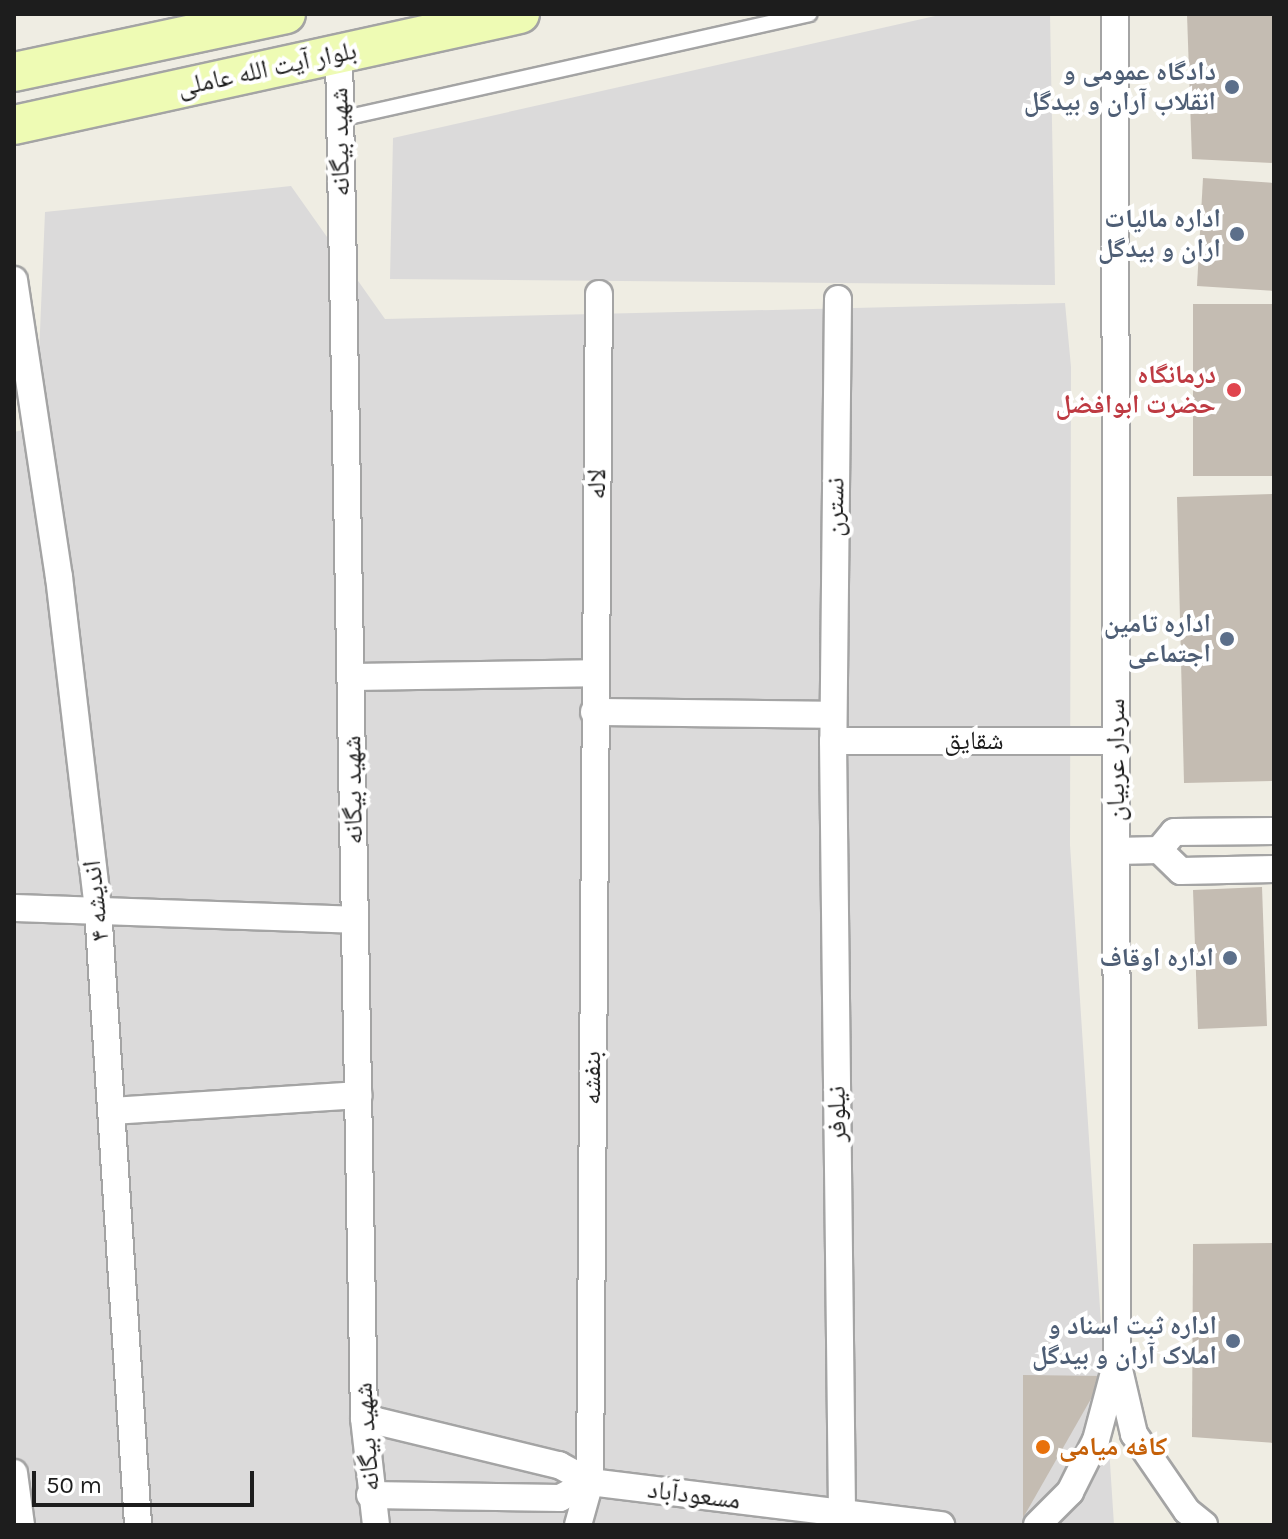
<!DOCTYPE html>
<html>
<head>
<meta charset="utf-8">
<style>
	body { margin:0 }
	#map { position:relative; width:1288px; height:1539px; overflow:hidden; background:#efede3; font-family:Karla,"Noto Naskh Arabic",sans-serif }
	div>[style] { position:absolute }
	.residential>* { inset:0; background:#dbdada }
	.building>* { inset:0; background:#c4bcb2 }
	.roads { filter:drop-shadow(2px 0 #a4a4a4) drop-shadow(-2px 0 #a4a4a4) drop-shadow(0 2px #a4a4a4) drop-shadow(0 -2px #a4a4a4) }
	.lane>* { height:14px; margin:-7px; padding:0 7px; transform-origin:7px; border-radius:7px; background:#fff }
	.street>* { height:26px; margin:-13px; padding:0 13px; transform-origin:13px; border-radius:13px; background:#fff }
	.secondary>* { height:38px; margin:-19px; padding:0 19px; transform-origin:19px; border-radius:19px; background:#eefbb4 }
	.dots>* { width:22px; height:22px; translate:-50% -50%; box-sizing:border-box; border:4px solid #fff; border-radius:50% }
	span { translate:-50% -50%; white-space:nowrap; text-align:center; line-height:1.15; -webkit-text-stroke:8px #fff; paint-order:stroke }
	.street-label { font-size:26px; color:#1d1d1d }
	.service-label { font-size:26px; color:#4e5e75; font-weight:700 }
	.right { translate:-100% -50%; text-align:right }
	.health-label { font-size:26px; color:#be3a42; font-weight:700 }
	.food-label { font-size:26px; color:#c56008; font-weight:700 }
	.left { translate:0 -50%; text-align:left }
	.frame { position:absolute; inset:0; border:16px solid #1d1d1d; pointer-events:none }
	.scale { position:absolute; left:32px; top:1471px; width:222px; height:36px; box-sizing:border-box; border:4px solid #1d1d1d; border-top:0; padding-left:10px; font-size:24px; line-height:28px; white-space:nowrap; color:#1d1d1d; -webkit-text-stroke:6px #fff; paint-order:stroke }
</style>
</head>
<body>
<div id="map">
	<div class="residential">
		<div style="clip-path:polygon(944px 14px,1050px 14px,1055px 285px,390px 279px,393px 138px)"></div>
		<div style="clip-path:polygon(291px 186px,385px 319px,1065px 303px,1071px 367px,1070px 845px,1114px 1525px,14px 1525px,14px 432px,36px 427px,45px 212px)"></div>
	</div>
	<div class="building">
		<div style="clip-path:polygon(1187px 14px,1274px 14px,1274px 163px,1192px 159px)"></div>
		<div style="clip-path:polygon(1203px 178px,1274px 183px,1274px 291px,1197px 286px)"></div>
		<div style="clip-path:polygon(1193px 304px,1274px 304px,1274px 476px,1193px 476px)"></div>
		<div style="clip-path:polygon(1274px 494px,1274px 781px,1184px 783px,1177px 497px)"></div>
		<div style="clip-path:polygon(1262px 887px,1267px 1026px,1198px 1029px,1193px 890px)"></div>
		<div style="clip-path:polygon(1274px 1243px,1274px 1443px,1192px 1437px,1193px 1244px)"></div>
		<div style="clip-path:polygon(1023px 1375px,1104px 1376px,1023px 1518px)"></div>
	</div>
	<div class="roads">
		<div class="lane">
			<div style="left:340px;top:119px;width:481px;rotate:-12.6deg"></div>
		</div>
		<div class="street">
			<div style="left:1115px;top:14px;width:1347px;rotate:89.91deg"></div>
			<div style="left:339px;top:54px;width:1364px;rotate:88.95deg"></div>
			<div style="left:364px;top:1418px;width:108px;rotate:83.6deg"></div>
			<div style="left:14px;top:280px;width:300px;rotate:81.4deg"></div>
			<div style="left:59px;top:577px;width:334px;rotate:83.3deg"></div>
			<div style="left:98px;top:909px;width:617px;rotate:86.28deg"></div>
			<div style="left:838px;top:299px;width:442px;rotate:90.6deg"></div>
			<div style="left:833px;top:741px;width:772px;rotate:89.33deg"></div>
			<div style="left:351px;top:677px;width:244px;rotate:-0.9deg"></div>
			<div style="left:594px;top:712px;width:239px;rotate:0.7deg"></div>
			<div style="left:833px;top:741px;width:283px"></div>
			<div style="left:1159px;top:850px;width:30px;rotate:44deg"></div>
			<div style="left:1181px;top:871px;width:93px;rotate:-1.2deg"></div>
			<div style="left:1116px;top:851px;width:43px;rotate:-1.3deg"></div>
			<div style="left:1159px;top:850px;width:23px;rotate:-50deg"></div>
			<div style="left:1174px;top:832px;width:100px;rotate:-0.6deg"></div>
			<div style="left:14px;top:908px;width:341px;rotate:2deg"></div>
			<div style="left:113px;top:1111px;width:246px;rotate:-3.7deg"></div>
			<div style="left:364px;top:1418px;width:201px;rotate:13.6deg"></div>
			<div style="left:559px;top:1465px;width:35px;rotate:29deg"></div>
			<div style="left:590px;top:1482px;width:354px;rotate:7deg"></div>
			<div style="left:14px;top:1473px;width:52px;rotate:82.3deg"></div>
			<div style="left:370px;top:1495px;width:190px;rotate:0.9deg"></div>
			<div style="left:560px;top:1498px;width:34px;rotate:-28deg"></div>
			<div style="left:578px;top:1525px;width:45px;rotate:-74.4deg"></div>
			<div style="left:590px;top:1482px;width:1188px;rotate:-89.57deg"></div>
			<div style="left:1037px;top:1525px;width:47px;rotate:-45deg"></div>
			<div style="left:1070px;top:1492px;width:58px;rotate:-63.4deg"></div>
			<div style="left:1096px;top:1440px;width:82px;rotate:-75.1deg"></div>
			<div style="left:1117px;top:1361px;width:75px;rotate:76.9deg"></div>
			<div style="left:1134px;top:1434px;width:93px;rotate:55.5deg"></div>
			<div style="left:1187px;top:1511px;width:22px;rotate:39deg"></div>
		</div>
		<div class="secondary">
			<div style="left:14px;top:72px;width:278px;rotate:-12deg"></div>
			<div style="left:14px;top:125px;width:518px;rotate:-12.37deg"></div>
		</div>
	</div>
	<div class="dots">
		<div style="left:1232px;top:87px;background:#5c6f8a"></div>
		<div style="left:1237px;top:234px;background:#5c6f8a"></div>
		<div style="left:1234px;top:390px;background:#e0444e"></div>
		<div style="left:1227px;top:639px;background:#5c6f8a"></div>
		<div style="left:1230px;top:958px;background:#5c6f8a"></div>
		<div style="left:1233px;top:1341px;background:#5c6f8a"></div>
		<div style="left:1043px;top:1447px;background:#e8710a"></div>
	</div>
	<div class="street-label">
		<span style="left:267px;top:69px;rotate:-12deg">بلوار آیت‌ الله عاملی</span>
		<span style="left:340px;top:142px;rotate:-91deg">شهید بیگانه</span>
		<span style="left:597px;top:484px;rotate:-89deg">لاله</span>
		<span style="left:835px;top:507px;rotate:-89deg">نسترن</span>
		<span style="left:974px;top:741px">شقایق</span>
		<span style="left:1116px;top:760px;rotate:-90deg">سردار عربیان</span>
		<span style="left:353px;top:790px;rotate:-91deg">شهید بیگانه</span>
		<span style="left:96px;top:901px;rotate:-96deg">اندیشه ۴</span>
		<span style="left:592px;top:1078px;rotate:-90deg">بنفشه</span>
		<span style="left:837px;top:1114px;rotate:-91deg">نیلوفر</span>
		<span style="left:367px;top:1437px;rotate:-94deg">شهید بیگانه</span>
		<span style="left:694px;top:1495px;rotate:7deg">مسعودآباد</span>
	</div>
	<div class="service-label">
		<span class="right" style="left:1216px;top:87px">دادگاه عمومی و<br>انقلاب آران و بیدگل</span>
		<span class="right" style="left:1221px;top:234px">اداره مالیات<br>اران و بیدگل</span>
		<span class="right" style="left:1211px;top:639px">اداره تامین<br>اجتماعی</span>
		<span class="right" style="left:1214px;top:958px">اداره اوقاف</span>
		<span class="right" style="left:1217px;top:1341px">اداره ثبت اسناد و<br>املاک آران و بیدگل</span>
	</div>
	<div class="health-label">
		<span class="right" style="left:1216px;top:390px">درمانگاه<br>حضرت ابوافضل</span>
	</div>
	<div class="food-label">
		<span class="left" style="left:1059px;top:1447px">کافه میامی</span>
	</div>
	<div class="frame"></div>
	<div class="scale">50 m</div>
</div>
</body>
</html>
